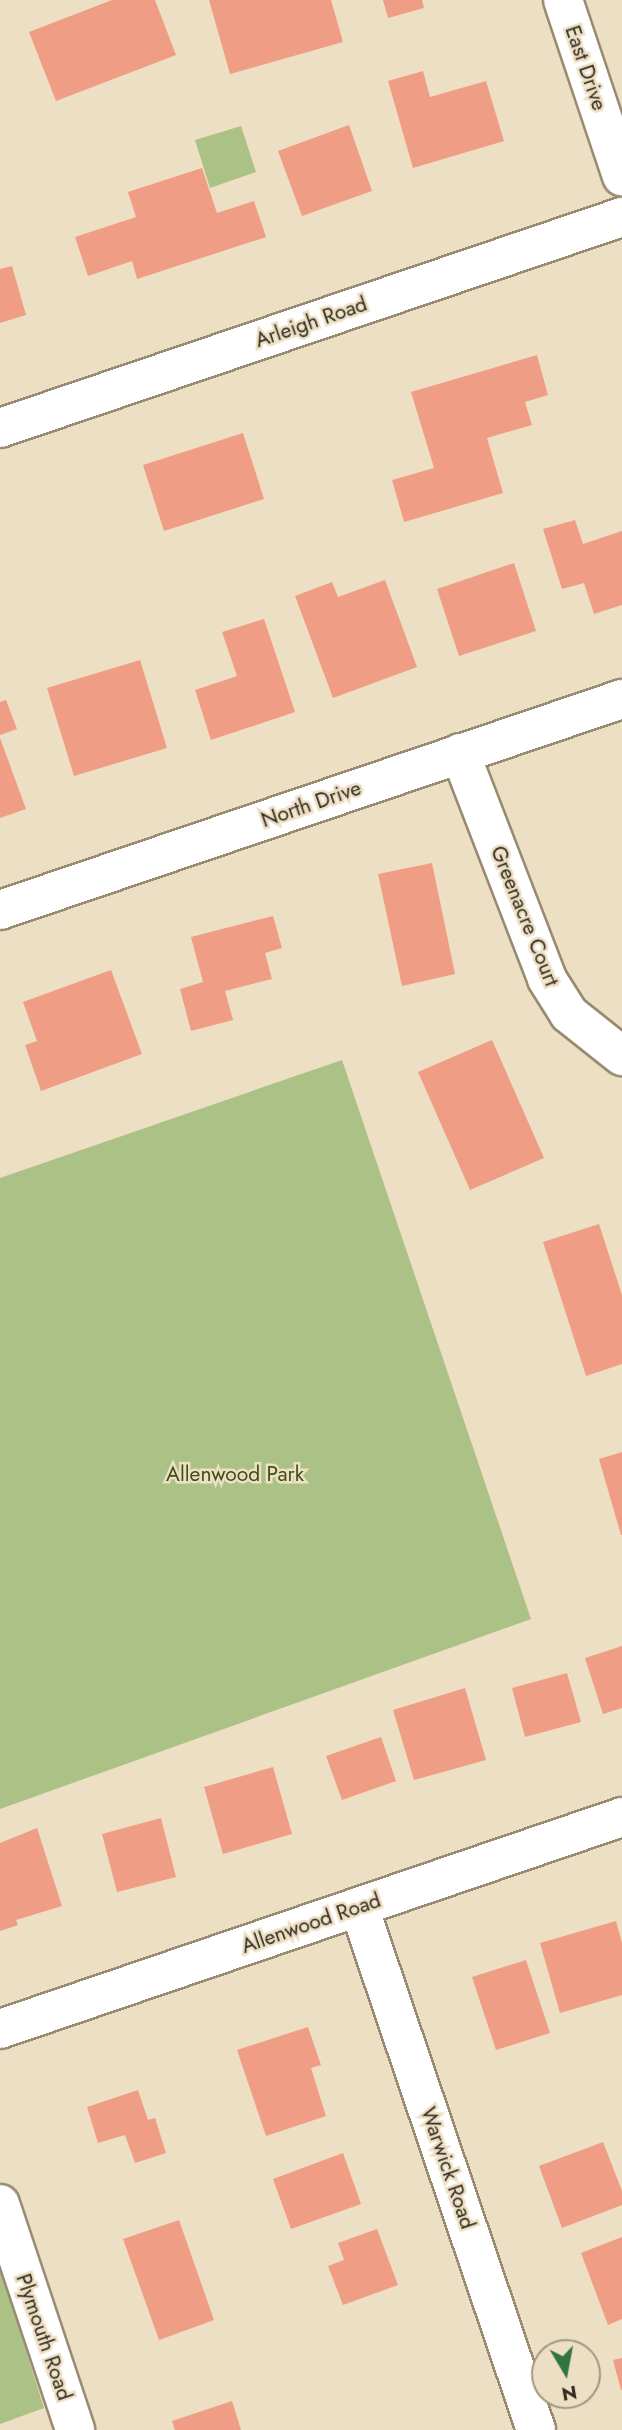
<!DOCTYPE html>
<html>
<head>
<meta charset="utf-8">
<style>
	body { margin:0 }
	#map { position:relative; width:622px; height:2430px; overflow:hidden; background:#eddfc3; font-family:Jost,sans-serif }
	div>[style] { position:absolute }
	.green>* { inset:0; background:#abc185 }
	.building>* { inset:0; background:#f09d85 }
	.roads { filter:drop-shadow(2px 0 #988b71) drop-shadow(-2px 0 #988b71) drop-shadow(0 2px #988b71) drop-shadow(0 -2px #988b71) }
	.minor>* { height:38px; margin:-19px; padding:0 19px; transform-origin:19px; border-radius:19px; background:#fff }
	span { translate:-50% -50%; white-space:nowrap; text-align:center; line-height:1.15; -webkit-text-stroke:5px #eddfc3; paint-order:stroke }
	.street-label { font-size:21px; color:#322c22 }
	.park-label { font-size:21px; color:#3d4e17 }
	.north { position:absolute; left:531px; top:2339px; width:70px; height:70px; box-sizing:border-box; background:#eddfc3; border:2px solid #a29783; border-radius:50%; rotate:170deg; font-size:19px; font-weight:700; line-height:28px; text-align:center; color:#322c22 }
	.north::after { content:''; display:block; margin:auto; width:24px; height:32px; background:#317642; clip-path:polygon(50% 0,100% 100%,50% 72%,0 100%) }
</style>
</head>
<body>
<div id="map">
	<div class="green">
		<div style="clip-path:polygon(241px 126px,256px 172px,210px 188px,195px 140px)"></div>
		<div style="clip-path:polygon(342px 1060px,531px 1619px,0 1809px,0 1178px)"></div>
		<div style="clip-path:polygon(0 2267px,44px 2408px,0 2424px)"></div>
	</div>
	<div class="building">
		<div style="clip-path:polygon(112px 0,155px 0,176px 55px,56px 101px,29px 32px)"></div>
		<div style="clip-path:polygon(209px 0,331px 0,343px 42px,230px 74px)"></div>
		<div style="clip-path:polygon(383px 0,422px 0,424px 8px,388px 18px)"></div>
		<div style="clip-path:polygon(423px 71px,430px 97px,486px 81px,504px 141px,413px 168px,388px 81px)"></div>
		<div style="clip-path:polygon(349px 125px,372px 191px,302px 216px,278px 151px)"></div>
		<div style="clip-path:polygon(202px 168px,217px 213px,254px 201px,266px 237px,137px 279px,132px 261px,88px 276px,75px 237px,136px 217px,128px 192px)"></div>
		<div style="clip-path:polygon(12px 266px,26px 315px,0 323px,0 269px)"></div>
		<div style="clip-path:polygon(537px 355px,548px 395px,525px 402px,532px 425px,487px 438px,503px 493px,404px 522px,392px 480px,434px 468px,411px 392px)"></div>
		<div style="clip-path:polygon(243px 433px,264px 499px,164px 531px,143px 465px)"></div>
		<div style="clip-path:polygon(575px 520px,583px 544px,622px 531px,622px 605px,594px 614px,584px 583px,562px 589px,543px 529px)"></div>
		<div style="clip-path:polygon(514px 563px,536px 631px,459px 656px,437px 589px)"></div>
		<div style="clip-path:polygon(385px 580px,417px 667px,333px 698px,295px 596px,332px 582px,338px 597px)"></div>
		<div style="clip-path:polygon(264px 619px,295px 712px,211px 740px,195px 690px,237px 676px,222px 632px)"></div>
		<div style="clip-path:polygon(140px 660px,167px 748px,74px 776px,47px 688px)"></div>
		<div style="clip-path:polygon(6px 700px,17px 729px,0 735px,0 702px)"></div>
		<div style="clip-path:polygon(0 738px,26px 809px,0 818px)"></div>
		<div style="clip-path:polygon(432px 863px,455px 974px,402px 986px,378px 874px)"></div>
		<div style="clip-path:polygon(273px 916px,282px 948px,265px 953px,272px 979px,225px 991px,233px 1020px,191px 1031px,180px 989px,203px 982px,191px 937px)"></div>
		<div style="clip-path:polygon(111px 970px,142px 1054px,41px 1091px,25px 1045px,37px 1041px,23px 1002px)"></div>
		<div style="clip-path:polygon(492px 1040px,544px 1158px,470px 1190px,418px 1072px)"></div>
		<div style="clip-path:polygon(599px 1224px,622px 1295px,622px 1364px,586px 1376px,543px 1242px)"></div>
		<div style="clip-path:polygon(622px 1452px,622px 1535px,621px 1535px,599px 1459px)"></div>
		<div style="clip-path:polygon(622px 1646px,622px 1708px,603px 1714px,585px 1658px)"></div>
		<div style="clip-path:polygon(567px 1673px,581px 1722px,525px 1737px,512px 1688px)"></div>
		<div style="clip-path:polygon(465px 1688px,486px 1760px,414px 1780px,393px 1710px)"></div>
		<div style="clip-path:polygon(381px 1737px,396px 1781px,342px 1800px,326px 1756px)"></div>
		<div style="clip-path:polygon(273px 1767px,292px 1834px,223px 1854px,204px 1787px)"></div>
		<div style="clip-path:polygon(161px 1818px,176px 1877px,117px 1892px,102px 1834px)"></div>
		<div style="clip-path:polygon(37px 1828px,62px 1906px,16px 1920px,18px 1925px,0 1931px,0 1843px)"></div>
		<div style="clip-path:polygon(616px 1921px,622px 1943px,622px 1995px,560px 2013px,540px 1943px)"></div>
		<div style="clip-path:polygon(526px 1960px,550px 2033px,496px 2050px,472px 1977px)"></div>
		<div style="clip-path:polygon(308px 2027px,321px 2065px,311px 2068px,326px 2116px,266px 2136px,237px 2050px)"></div>
		<div style="clip-path:polygon(138px 2090px,148px 2120px,155px 2118px,166px 2153px,135px 2163px,125px 2135px,98px 2143px,87px 2107px)"></div>
		<div style="clip-path:polygon(603px 2142px,622px 2191px,622px 2205px,562px 2228px,539px 2166px)"></div>
		<div style="clip-path:polygon(343px 2153px,361px 2204px,291px 2229px,273px 2179px)"></div>
		<div style="clip-path:polygon(179px 2220px,214px 2320px,159px 2340px,123px 2239px)"></div>
		<div style="clip-path:polygon(377px 2229px,398px 2285px,343px 2305px,328px 2266px,344px 2260px,338px 2243px)"></div>
		<div style="clip-path:polygon(622px 2237px,622px 2319px,608px 2325px,581px 2253px)"></div>
		<div style="clip-path:polygon(622px 2358px,622px 2390px,621px 2390px,613px 2360px)"></div>
		<div style="clip-path:polygon(232px 2401px,241px 2430px,175px 2430px,172px 2421px)"></div>
	</div>
	<div class="roads">
		<div class="minor">
			<div style="left:563px;top:0;width:186px;rotate:71.5deg"></div>
			<div style="left:0;top:428px;width:657px;rotate:-18.74deg"></div>
			<div style="left:460px;top:753px;width:242px;rotate:68.9deg"></div>
			<div style="left:547px;top:979px;width:41px;rotate:57.8deg"></div>
			<div style="left:569px;top:1014px;width:68px;rotate:38.4deg"></div>
			<div style="left:0;top:910px;width:657px;rotate:-18.74deg"></div>
			<div style="left:359px;top:1907px;width:552px;rotate:71.3deg"></div>
			<div style="left:0;top:2029px;width:657px;rotate:-18.82deg"></div>
			<div style="left:0;top:2204px;width:238px;rotate:71.6deg"></div>
		</div>
	</div>
	<div class="street-label">
		<span style="left:586px;top:68px;rotate:71deg">East Drive</span>
		<span style="left:311px;top:322px;rotate:-19deg">Arleigh Road</span>
		<span style="left:311px;top:804px;rotate:-19deg">North Drive</span>
		<span style="left:525px;top:916px;rotate:68deg">Greenacre Court</span>
		<span style="left:311px;top:1923px;rotate:-19deg">Allenwood Road</span>
		<span style="left:448px;top:2168px;rotate:71deg">Warwick Road</span>
		<span style="left:44px;top:2337px;rotate:71deg">Plymouth Road</span>
	</div>
	<div class="park-label">
		<span style="left:235px;top:1474px">Allenwood Park</span>
	</div>
	<div class="north">N</div>
</div>
</body>
</html>
